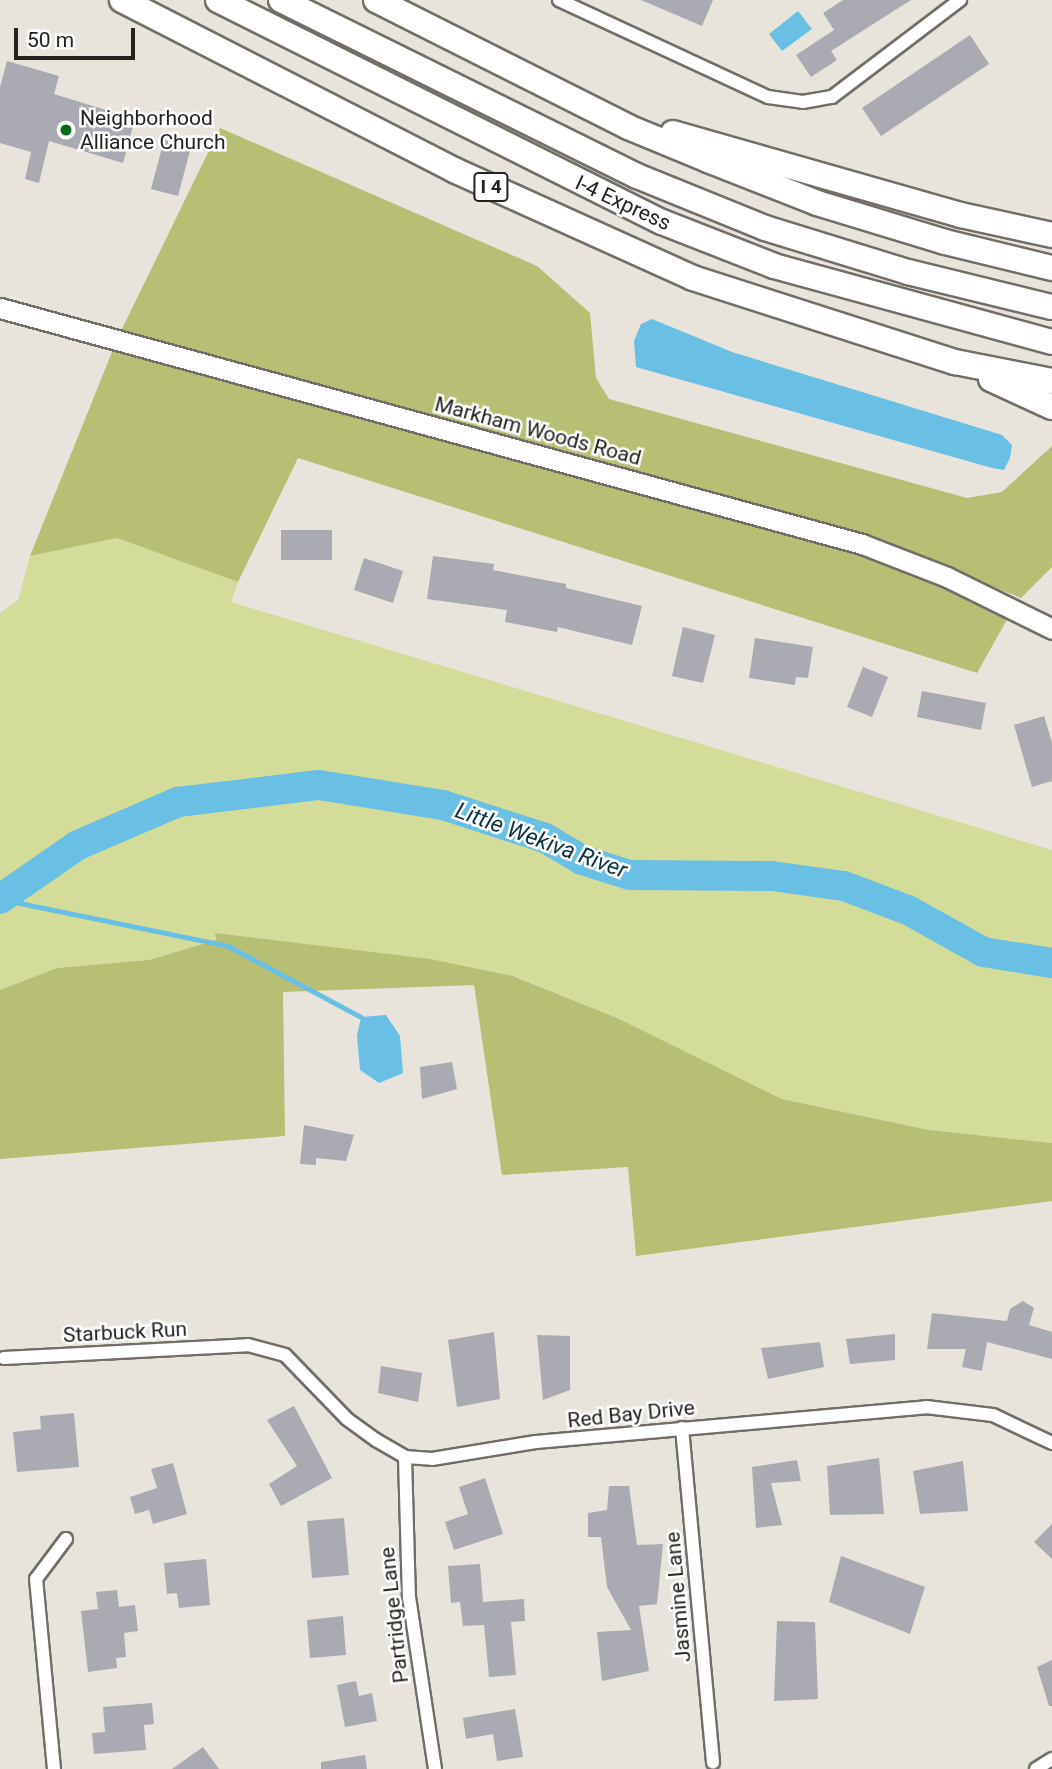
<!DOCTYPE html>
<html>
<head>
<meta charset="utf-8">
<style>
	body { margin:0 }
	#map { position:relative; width:1052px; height:1769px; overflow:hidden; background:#e8e4dc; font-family:Roboto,sans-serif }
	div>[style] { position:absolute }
	.green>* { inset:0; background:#d4dc99 }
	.forest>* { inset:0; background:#b6bf74 }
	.water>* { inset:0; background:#6ac0e4 }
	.stream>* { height:5px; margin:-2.5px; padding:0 2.5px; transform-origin:2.5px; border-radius:2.5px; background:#6ac0e4 }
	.river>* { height:30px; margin:-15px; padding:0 15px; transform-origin:15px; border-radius:15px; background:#6ac0e4 }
	.building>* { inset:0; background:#a9aab2 }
	.roads { filter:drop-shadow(2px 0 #726e67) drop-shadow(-2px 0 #726e67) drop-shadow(0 2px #726e67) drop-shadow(0 -2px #726e67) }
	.street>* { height:12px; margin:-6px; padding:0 6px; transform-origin:6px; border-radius:6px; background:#fff }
	.secondary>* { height:19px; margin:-9.5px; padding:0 9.5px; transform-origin:9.5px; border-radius:9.5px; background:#fff }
	.highway>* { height:24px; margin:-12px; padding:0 12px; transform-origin:12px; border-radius:12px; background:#fff }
	.dots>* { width:19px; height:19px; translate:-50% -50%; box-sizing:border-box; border:4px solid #fff; border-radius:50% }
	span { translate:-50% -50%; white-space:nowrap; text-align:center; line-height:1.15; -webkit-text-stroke:5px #fff; paint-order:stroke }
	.shield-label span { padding:2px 5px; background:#fff; border:2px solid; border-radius:5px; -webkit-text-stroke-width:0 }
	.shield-label { font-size:19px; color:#23221f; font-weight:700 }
	.poi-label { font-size:21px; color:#23221f }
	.left { translate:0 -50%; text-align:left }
	.street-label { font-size:21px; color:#23221f }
	.water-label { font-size:23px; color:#0b3342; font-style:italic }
	.scale { position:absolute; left:14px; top:28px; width:121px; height:32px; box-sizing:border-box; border:4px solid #23221f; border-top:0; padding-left:9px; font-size:21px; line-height:24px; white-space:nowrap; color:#23221f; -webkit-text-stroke:5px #fff; paint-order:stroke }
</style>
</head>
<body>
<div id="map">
	<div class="green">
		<div style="clip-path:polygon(117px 538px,238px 582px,231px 602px,1052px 850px,1052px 1143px,929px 1130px,782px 1099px,617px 1018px,514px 976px,215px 934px,216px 940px,149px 960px,57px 968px,0 990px,0 613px,18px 600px,30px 556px)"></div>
	</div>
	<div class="forest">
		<div style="clip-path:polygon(220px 128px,537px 266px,590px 313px,596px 378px,609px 399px,967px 498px,1002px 492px,1052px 446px,1052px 567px,1021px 598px,865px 536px,121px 331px)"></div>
		<div style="clip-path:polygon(114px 347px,859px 552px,1009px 616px,977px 673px,298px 458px,238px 582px,117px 538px,30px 556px)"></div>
		<div style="clip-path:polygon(215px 933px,430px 959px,513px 976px,617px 1018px,782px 1099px,929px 1130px,1052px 1143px,1052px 1201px,636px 1256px,628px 1167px,502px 1175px,474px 985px,283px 992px,285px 1136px,0 1159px,0 990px,57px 968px,149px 960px,216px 940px)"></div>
	</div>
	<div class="water">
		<div style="clip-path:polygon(798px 11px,812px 29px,782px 51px,769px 34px)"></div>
		<div style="clip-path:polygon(652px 319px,732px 352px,1002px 435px,1012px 445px,1010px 458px,1004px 470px,992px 468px,636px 367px,634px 341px,641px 324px)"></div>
		<div style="clip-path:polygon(386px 1015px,400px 1036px,403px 1073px,379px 1083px,360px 1070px,357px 1036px,361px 1017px)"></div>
	</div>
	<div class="stream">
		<div style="left:0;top:899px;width:233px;rotate:11.6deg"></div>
		<div style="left:228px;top:946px;width:151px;rotate:28.1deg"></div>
	</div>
	<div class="river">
		<div style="left:0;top:899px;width:95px;rotate:-34.7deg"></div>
		<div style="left:78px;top:845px;width:109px;rotate:-23.3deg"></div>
		<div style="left:178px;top:802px;width:142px;rotate:-6.9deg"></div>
		<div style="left:319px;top:785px;width:126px;rotate:9.2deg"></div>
		<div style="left:443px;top:805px;width:107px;rotate:17.9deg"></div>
		<div style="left:545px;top:838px;width:43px;rotate:30.7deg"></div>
		<div style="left:582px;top:860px;width:50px;rotate:17.4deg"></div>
		<div style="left:630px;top:875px;width:142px;rotate:0.4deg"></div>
		<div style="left:772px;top:876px;width:73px;rotate:7.9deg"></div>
		<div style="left:844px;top:886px;width:68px;rotate:20.6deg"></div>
		<div style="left:908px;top:910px;width:86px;rotate:29.2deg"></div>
		<div style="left:983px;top:952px;width:70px;rotate:9.1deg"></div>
	</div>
	<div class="building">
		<div style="clip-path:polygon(641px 0,713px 0,702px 26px)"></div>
		<div style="clip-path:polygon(843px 0,911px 0,831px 51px,837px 60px,811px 77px,796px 55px,834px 30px,823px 13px)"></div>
		<div style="clip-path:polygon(970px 35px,989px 64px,881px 136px,862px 108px)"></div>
		<div style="clip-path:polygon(7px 61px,59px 76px,54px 94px,135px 119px,123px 163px,49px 141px,39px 183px,25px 179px,31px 152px,0 143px,0 87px)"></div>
		<div style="clip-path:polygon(164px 140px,191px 147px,178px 196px,151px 189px)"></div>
		<div style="clip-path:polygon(281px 530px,332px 530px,332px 560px,281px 560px)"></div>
		<div style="clip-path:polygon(433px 556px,494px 564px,493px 570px,566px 584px,566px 588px,642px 606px,632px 645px,558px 627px,557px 632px,505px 622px,507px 610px,427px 599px)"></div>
		<div style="clip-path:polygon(364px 558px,403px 571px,393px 603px,354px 590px)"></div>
		<div style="clip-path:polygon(683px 627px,715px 635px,703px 683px,672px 676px)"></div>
		<div style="clip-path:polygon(755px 638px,813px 647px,808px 678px,796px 677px,795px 685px,749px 678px)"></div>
		<div style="clip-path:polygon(863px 667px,888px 677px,872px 717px,847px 707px)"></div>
		<div style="clip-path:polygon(922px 691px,986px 703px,981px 730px,917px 717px)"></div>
		<div style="clip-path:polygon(1044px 716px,1052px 742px,1052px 781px,1032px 787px,1014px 725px)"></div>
		<div style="clip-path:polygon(452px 1062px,457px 1089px,422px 1099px,420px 1067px)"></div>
		<div style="clip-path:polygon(304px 1125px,354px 1135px,346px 1161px,316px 1158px,316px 1165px,300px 1164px)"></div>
		<div style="clip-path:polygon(1023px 1301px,1034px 1308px,1029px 1325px,1052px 1332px,1052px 1359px,987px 1342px,982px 1371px,962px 1367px,966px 1349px,927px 1349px,932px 1313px,1007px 1321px,1010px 1309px)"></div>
		<div style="clip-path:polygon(494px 1332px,500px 1399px,457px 1407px,448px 1340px)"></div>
		<div style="clip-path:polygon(895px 1334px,895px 1360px,850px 1364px,846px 1339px)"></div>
		<div style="clip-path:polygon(537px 1335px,570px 1336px,570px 1390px,543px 1400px)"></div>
		<div style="clip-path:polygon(820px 1342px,824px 1367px,768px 1379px,761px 1348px)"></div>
		<div style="clip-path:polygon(381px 1366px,422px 1373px,418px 1402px,378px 1393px)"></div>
		<div style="clip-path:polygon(294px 1406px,332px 1478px,281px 1506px,269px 1484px,297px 1466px,267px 1420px)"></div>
		<div style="clip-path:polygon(74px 1413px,79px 1467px,17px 1472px,13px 1432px,41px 1429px,40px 1416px)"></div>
		<div style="clip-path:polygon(879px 1458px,884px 1514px,830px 1515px,827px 1466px)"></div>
		<div style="clip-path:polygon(797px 1460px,801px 1481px,771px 1483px,782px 1525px,756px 1528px,752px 1467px)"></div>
		<div style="clip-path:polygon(963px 1461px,968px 1511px,920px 1514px,913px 1471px)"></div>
		<div style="clip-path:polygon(173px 1463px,187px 1514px,153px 1524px,149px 1510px,135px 1514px,130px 1497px,157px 1488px,151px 1469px)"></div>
		<div style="clip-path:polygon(485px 1478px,503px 1534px,454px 1550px,445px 1522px,468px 1514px,459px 1487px)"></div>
		<div style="clip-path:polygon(609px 1486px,629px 1486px,637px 1545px,663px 1544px,657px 1604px,639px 1606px,649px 1671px,602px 1681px,597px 1632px,631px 1630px,607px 1587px,601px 1537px,588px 1537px,588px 1513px,607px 1510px)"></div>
		<div style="clip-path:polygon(344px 1518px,349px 1575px,312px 1578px,307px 1521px)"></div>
		<div style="clip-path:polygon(1052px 1524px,1052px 1559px,1034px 1542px)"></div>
		<div style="clip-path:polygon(841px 1556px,925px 1587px,910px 1634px,829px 1602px)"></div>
		<div style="clip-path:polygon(206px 1559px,210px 1605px,179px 1608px,177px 1593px,167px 1594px,164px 1563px)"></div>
		<div style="clip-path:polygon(480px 1564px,483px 1602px,524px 1599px,525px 1621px,511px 1622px,516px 1675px,489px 1677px,484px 1625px,463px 1626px,460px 1602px,451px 1603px,448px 1566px)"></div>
		<div style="clip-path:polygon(117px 1590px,119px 1607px,135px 1605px,138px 1631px,124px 1633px,126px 1657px,116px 1658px,117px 1668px,88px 1672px,81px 1611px,98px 1609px,96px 1592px)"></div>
		<div style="clip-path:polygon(343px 1616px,346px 1655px,310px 1658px,307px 1620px)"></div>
		<div style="clip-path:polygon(777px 1621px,815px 1622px,818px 1699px,774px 1701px)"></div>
		<div style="clip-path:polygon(1052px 1660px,1052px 1706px,1049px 1706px,1037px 1667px)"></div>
		<div style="clip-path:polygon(356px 1681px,359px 1696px,372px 1693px,377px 1721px,345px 1727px,337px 1685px)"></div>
		<div style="clip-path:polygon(152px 1703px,154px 1724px,144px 1725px,146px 1750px,94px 1754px,92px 1733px,105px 1732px,103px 1707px)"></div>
		<div style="clip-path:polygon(515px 1709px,523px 1757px,497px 1761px,493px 1734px,466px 1739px,463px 1718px)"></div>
		<div style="clip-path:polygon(203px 1747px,219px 1769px,172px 1769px)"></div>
		<div style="clip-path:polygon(365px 1755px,367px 1769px,321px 1769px,321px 1762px)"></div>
	</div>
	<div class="roads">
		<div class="street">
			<div style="left:559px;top:0;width:230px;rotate:24.9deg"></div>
			<div style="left:768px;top:97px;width:35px;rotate:8deg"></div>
			<div style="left:803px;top:102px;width:29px;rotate:-10deg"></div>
			<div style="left:832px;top:97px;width:161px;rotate:-37.2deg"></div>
			<div style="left:4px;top:1358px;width:244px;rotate:-3deg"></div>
			<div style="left:248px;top:1345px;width:38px;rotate:15deg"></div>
			<div style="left:285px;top:1355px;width:89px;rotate:45.9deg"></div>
			<div style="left:347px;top:1419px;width:36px;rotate:36deg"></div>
			<div style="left:376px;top:1440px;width:34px;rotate:30deg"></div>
			<div style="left:405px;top:1457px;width:27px;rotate:4deg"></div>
			<div style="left:432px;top:1459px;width:105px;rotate:-9.3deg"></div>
			<div style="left:536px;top:1442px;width:392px;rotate:-5.1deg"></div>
			<div style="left:926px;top:1407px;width:67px;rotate:6.8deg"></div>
			<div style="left:993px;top:1415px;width:65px;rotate:25.4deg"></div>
			<div style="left:682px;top:1428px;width:336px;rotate:84.7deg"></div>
			<div style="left:405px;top:1457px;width:140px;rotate:88.4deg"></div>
			<div style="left:409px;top:1597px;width:174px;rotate:81.4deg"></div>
			<div style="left:54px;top:1769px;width:191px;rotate:-95.4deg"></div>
			<div style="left:36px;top:1579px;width:50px;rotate:-53.1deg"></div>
			<div style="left:1036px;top:1769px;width:19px;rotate:-32deg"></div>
		</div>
		<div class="secondary">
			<div style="left:0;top:308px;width:894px;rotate:15.31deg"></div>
			<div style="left:862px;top:544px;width:91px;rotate:21.2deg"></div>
			<div style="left:947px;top:577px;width:117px;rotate:26.3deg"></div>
		</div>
		<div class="highway">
			<div style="left:122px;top:0;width:373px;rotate:27.1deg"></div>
			<div style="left:454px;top:170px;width:262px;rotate:24.3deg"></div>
			<div style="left:693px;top:278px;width:275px;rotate:17.8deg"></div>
			<div style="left:955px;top:362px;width:99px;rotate:11.1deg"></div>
			<div style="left:218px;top:0;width:496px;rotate:26.6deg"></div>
			<div style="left:662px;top:222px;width:120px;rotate:21.4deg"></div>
			<div style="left:774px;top:266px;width:288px;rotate:15.3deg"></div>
			<div style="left:281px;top:0;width:397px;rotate:26.3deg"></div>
			<div style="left:637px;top:176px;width:138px;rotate:22.1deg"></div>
			<div style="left:765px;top:228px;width:150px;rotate:17.1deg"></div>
			<div style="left:908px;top:272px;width:148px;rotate:13.7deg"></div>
			<div style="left:376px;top:0;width:282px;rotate:26.7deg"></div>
			<div style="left:628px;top:127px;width:87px;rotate:22.4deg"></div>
			<div style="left:708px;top:160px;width:117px;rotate:21.5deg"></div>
			<div style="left:817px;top:203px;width:134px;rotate:16.9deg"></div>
			<div style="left:945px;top:242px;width:110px;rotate:13.7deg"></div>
			<div style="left:673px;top:133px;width:299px;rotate:15.9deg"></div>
			<div style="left:961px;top:215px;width:93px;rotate:12.4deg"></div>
			<div style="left:991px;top:379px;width:67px;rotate:24.7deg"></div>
		</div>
	</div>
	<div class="dots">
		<div style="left:66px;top:130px;background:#046a16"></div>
	</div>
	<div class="shield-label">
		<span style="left:491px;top:187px">I 4</span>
	</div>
	<div class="poi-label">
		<span class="left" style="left:80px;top:130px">Neighborhood<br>Alliance Church</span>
	</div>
	<div class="street-label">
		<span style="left:623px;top:203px;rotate:25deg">I-4 Express</span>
		<span style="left:538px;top:431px;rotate:15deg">Markham Woods Road</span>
		<span style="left:125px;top:1332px;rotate:-3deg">Starbuck Run</span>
		<span style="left:631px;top:1414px;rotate:-6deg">Red Bay Drive</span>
		<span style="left:678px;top:1597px;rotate:-95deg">Jasmine Lane</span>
		<span style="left:394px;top:1615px;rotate:-96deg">Partridge Lane</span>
	</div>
	<div class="water-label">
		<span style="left:541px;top:841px;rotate:20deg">Little Wekiva River</span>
	</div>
	<div class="scale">50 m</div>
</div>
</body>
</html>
